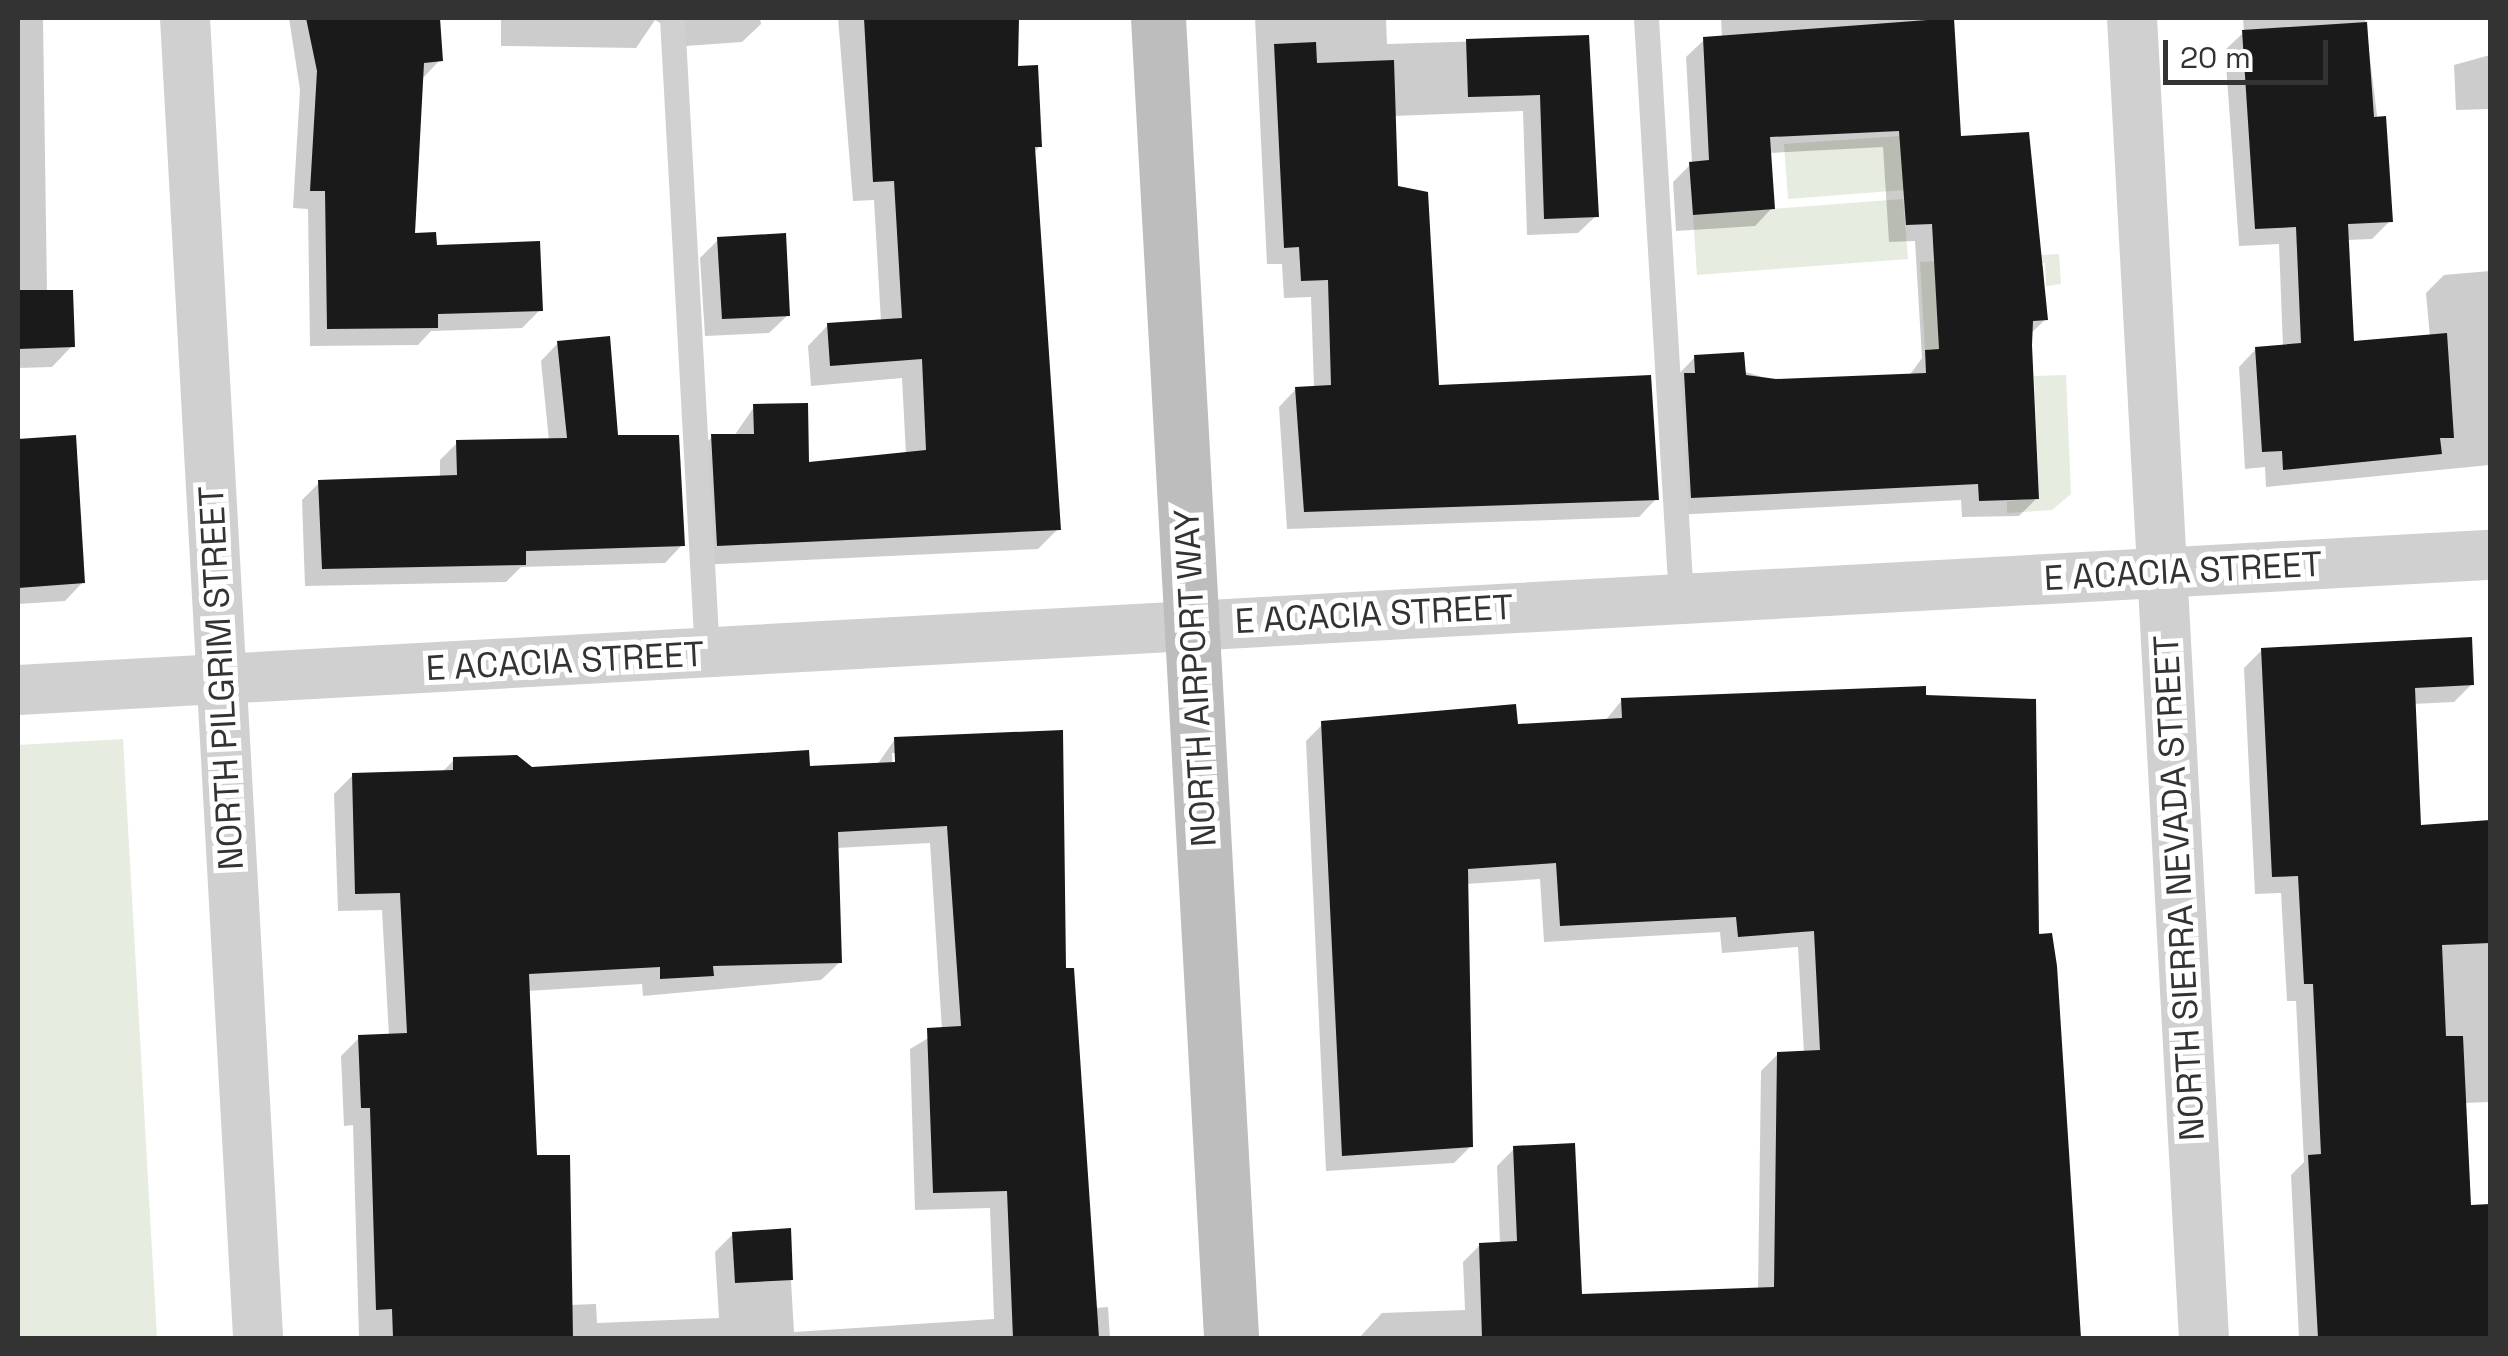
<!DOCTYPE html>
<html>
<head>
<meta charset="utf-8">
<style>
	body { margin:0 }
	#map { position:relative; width:2508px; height:1356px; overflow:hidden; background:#fff; font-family:"Space Grotesk",sans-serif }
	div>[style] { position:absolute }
	.green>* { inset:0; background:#e6ecdf }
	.shadow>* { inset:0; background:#0003 }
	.building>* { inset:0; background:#1a1a1a }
	.service>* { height:25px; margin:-12.5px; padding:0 12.5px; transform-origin:12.5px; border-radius:12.5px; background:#d0d0d0 }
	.minor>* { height:50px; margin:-25px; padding:0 25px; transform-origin:25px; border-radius:25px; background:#d0d0d0 }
	.secondary>* { height:55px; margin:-27.5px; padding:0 27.5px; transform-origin:27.5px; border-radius:27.5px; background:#bdbdbd }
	span { translate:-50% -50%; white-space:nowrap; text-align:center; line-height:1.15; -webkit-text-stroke:10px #fff; paint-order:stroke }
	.street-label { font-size:35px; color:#333 }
	.frame { position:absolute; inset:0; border:20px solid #333; pointer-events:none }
	.scale { position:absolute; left:2163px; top:40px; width:165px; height:45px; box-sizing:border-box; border:5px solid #333; border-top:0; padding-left:12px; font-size:30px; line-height:35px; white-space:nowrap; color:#333; -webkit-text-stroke:8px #fff; paint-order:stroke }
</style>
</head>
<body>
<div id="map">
	<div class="green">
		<div style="clip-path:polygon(1900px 136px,1904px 190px,1788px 199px,1784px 144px)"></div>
		<div style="clip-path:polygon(1903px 199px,1908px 259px,1697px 275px,1693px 215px)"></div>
		<div style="clip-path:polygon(2059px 254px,2061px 284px,2046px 286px,2045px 263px,1935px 269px,1939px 349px,1925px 350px,1920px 262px)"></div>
		<div style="clip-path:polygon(2066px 375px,2071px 494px,2052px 510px,2007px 513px,2007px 501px,2039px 499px,2034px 376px)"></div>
		<div style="clip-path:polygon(123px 739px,157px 1338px,18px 1338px,18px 745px)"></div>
	</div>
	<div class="shadow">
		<div style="clip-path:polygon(18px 18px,43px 18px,47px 293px,72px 346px,52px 367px,18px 368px)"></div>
		<div style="clip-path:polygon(289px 18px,437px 18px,440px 60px,421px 80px,412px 235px,540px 310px,522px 328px,431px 331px,418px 345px,310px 346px,308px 209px,293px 208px,300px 90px)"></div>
		<div style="clip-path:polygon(501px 18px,760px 18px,761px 24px,742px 42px,671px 47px,669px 28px,655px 20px,636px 48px,501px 46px)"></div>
		<div style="clip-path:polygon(838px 18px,1017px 18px,1015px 69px,1040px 146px,1033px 153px,1058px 529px,1038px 549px,698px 565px,692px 457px,712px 437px,734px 436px,754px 407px,807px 464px,906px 455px,902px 378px,811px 386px,808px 346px,828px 325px,881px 322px,874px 200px,853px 201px)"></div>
		<div style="clip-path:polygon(1255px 18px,1386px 18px,1387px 44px,1587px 38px,1596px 216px,1578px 233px,1527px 235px,1523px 111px,1393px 116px,1396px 188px,1436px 388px,1656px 499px,1639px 517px,1287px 529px,1279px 407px,1296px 389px,1314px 388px,1311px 297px,1284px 298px,1282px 264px,1267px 264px)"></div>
		<div style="clip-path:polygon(1721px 18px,1951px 18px,1959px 139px,2035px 266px,2043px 266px,2046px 319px,2030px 334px,2037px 498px,2019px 516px,1962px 517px,1961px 500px,1674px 515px,1678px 375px,1695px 357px,1776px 381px,1909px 376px,1922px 358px,1915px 241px,1889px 242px,1883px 147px,1769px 153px,1772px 208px,1755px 226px,1676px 231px,1673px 182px,1692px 163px,1686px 57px,1704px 40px,1722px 38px)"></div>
		<div style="clip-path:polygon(2243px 18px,2365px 18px,2390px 221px,2372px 239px,2347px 240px,2351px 343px,2430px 337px,2426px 293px,2444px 275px,2490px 271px,2490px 465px,2266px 487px,2265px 467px,2245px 469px,2239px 367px,2256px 349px,2283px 347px,2279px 244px,2239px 246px,2225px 50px,2244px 32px)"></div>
		<div style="clip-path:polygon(2490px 55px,2490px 109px,2456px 110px,2454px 65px)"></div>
		<div style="clip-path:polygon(718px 240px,788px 315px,769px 333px,705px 336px,700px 258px)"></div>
		<div style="clip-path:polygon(558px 343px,682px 545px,665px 563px,521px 567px,506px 582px,305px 586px,302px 500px,319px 483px,440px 478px,440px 460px,457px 443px,549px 441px,541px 361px)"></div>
		<div style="clip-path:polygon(73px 438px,83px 582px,65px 601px,18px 604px,18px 442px)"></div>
		<div style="clip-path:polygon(2262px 650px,2472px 684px,2454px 702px,2413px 704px,2418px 828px,2490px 823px,2490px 1102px,2464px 1103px,2469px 1208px,2490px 1206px,2490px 1338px,2299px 1338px,2291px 1175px,2304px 1162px,2296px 1001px,2287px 1001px,2281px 893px,2255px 894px,2244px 668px)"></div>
		<div style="clip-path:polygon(1924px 689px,2055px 966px,2078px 1338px,1359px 1338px,1382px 1313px,1465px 1310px,1463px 1262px,1480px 1245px,1500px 1244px,1497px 1166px,1514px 1149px,1579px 1297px,1758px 1290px,1761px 1071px,1778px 1054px,1804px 1053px,1798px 947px,1722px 953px,1720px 932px,1544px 942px,1540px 879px,1466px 884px,1471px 1146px,1454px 1163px,1326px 1171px,1306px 741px,1323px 724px,1515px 726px,1605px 721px,1622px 700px)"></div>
		<div style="clip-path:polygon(evenodd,895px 739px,1063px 971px,1095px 1308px,1108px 1307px,1110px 1338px,359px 1338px,353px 1125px,344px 1126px,341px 1056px,359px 1038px,389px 1036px,382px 910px,338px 911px,334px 794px,353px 775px,441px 773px,454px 760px,531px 770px,877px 765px,895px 739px,892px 753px,897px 753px,893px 775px,892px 753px,895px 739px,930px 843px,942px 1030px,910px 1049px,915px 1210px,990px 1208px,994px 1319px,794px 1332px,788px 1230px,733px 1234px,715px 1252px,719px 1318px,597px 1323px,596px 1304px,570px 1305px,534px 1158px,527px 991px,642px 984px,643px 996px,821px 980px,840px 962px,836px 848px,930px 843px)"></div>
	</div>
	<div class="building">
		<div style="clip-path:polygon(306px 18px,440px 18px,443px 61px,424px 63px,415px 233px,436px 232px,437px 245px,540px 241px,543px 311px,438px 314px,438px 328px,327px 329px,325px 191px,310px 191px,317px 71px)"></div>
		<div style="clip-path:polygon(864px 18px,1019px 18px,1018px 66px,1038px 65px,1042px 147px,1035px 147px,1061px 530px,717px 546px,711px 434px,754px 434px,753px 404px,808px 403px,809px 462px,926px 450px,922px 359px,830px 366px,827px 323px,902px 318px,894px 181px,873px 182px)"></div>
		<div style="clip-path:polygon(1954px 18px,1961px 136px,2029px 132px,2048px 320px,2033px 321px,2032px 345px,2039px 499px,1979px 501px,1978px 484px,1691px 498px,1684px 373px,1695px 373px,1694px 355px,1744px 352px,1746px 375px,1776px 379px,1926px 373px,1925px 350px,1939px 349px,1932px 224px,1906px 225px,1899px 131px,1770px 137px,1775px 209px,1693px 215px,1689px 162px,1709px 160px,1703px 37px)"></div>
		<div style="clip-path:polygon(2367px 22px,2374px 117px,2386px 116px,2393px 222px,2348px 224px,2354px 341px,2447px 333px,2454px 438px,2440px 438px,2442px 454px,2283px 470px,2282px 451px,2262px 452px,2255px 347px,2301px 343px,2296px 227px,2255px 229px,2242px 30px)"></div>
		<div style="clip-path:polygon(1589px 35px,1599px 217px,1544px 219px,1540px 95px,1468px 97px,1466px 39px)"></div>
		<div style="clip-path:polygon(1316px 42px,1317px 63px,1394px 60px,1398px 186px,1428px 192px,1439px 385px,1651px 375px,1659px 500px,1304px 512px,1295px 387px,1331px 385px,1328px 280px,1301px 281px,1299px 247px,1284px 248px,1274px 44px)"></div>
		<div style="clip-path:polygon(786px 233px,790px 316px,722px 319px,717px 237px)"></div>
		<div style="clip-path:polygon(18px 290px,73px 290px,75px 347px,18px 349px)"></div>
		<div style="clip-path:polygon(610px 336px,618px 435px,679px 435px,685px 546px,526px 551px,526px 565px,322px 569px,318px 480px,457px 475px,456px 440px,567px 438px,557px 341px)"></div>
		<div style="clip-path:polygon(76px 435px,85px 583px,18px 588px,18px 439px)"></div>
		<div style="clip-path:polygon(2472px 637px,2474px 685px,2415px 688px,2421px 825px,2490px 820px,2490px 943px,2442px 945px,2446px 1036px,2463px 1036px,2471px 1205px,2490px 1204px,2490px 1338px,2318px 1338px,2308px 1155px,2321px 1154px,2313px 984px,2304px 984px,2298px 876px,2272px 877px,2261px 648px)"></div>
		<div style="clip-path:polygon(1926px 686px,1926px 695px,2036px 699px,2039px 934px,2052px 933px,2057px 966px,2081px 1338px,1482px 1338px,1479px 1243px,1517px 1241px,1513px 1146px,1575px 1143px,1582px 1294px,1774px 1287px,1777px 1052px,1820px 1050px,1814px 931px,1738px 937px,1736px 917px,1560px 926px,1556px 863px,1468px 869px,1473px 1147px,1342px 1156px,1321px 721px,1516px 704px,1518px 724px,1622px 718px,1621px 698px)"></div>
		<div style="clip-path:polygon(1063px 730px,1066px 968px,1074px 968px,1099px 1338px,1013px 1338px,1007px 1191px,933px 1193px,927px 1028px,961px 1026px,947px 826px,838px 832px,842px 963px,713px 966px,714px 976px,660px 979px,660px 967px,529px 974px,537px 1155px,570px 1155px,573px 1338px,393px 1338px,392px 1309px,376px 1310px,370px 1108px,361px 1108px,358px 1035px,407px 1033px,400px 893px,355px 894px,352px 773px,453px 770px,453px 757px,517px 755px,532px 767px,809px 750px,810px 766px,895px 762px,894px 737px)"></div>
		<div style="clip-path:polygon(791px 1228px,793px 1280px,735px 1283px,732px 1232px)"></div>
	</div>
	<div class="service">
		<div style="left:672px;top:18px;width:637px;rotate:86.85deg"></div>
		<div style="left:1646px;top:18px;width:582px;rotate:86.55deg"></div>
	</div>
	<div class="minor">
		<div style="left:185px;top:18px;width:1322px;rotate:86.83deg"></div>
		<div style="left:2132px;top:18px;width:1322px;rotate:86.88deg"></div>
		<div style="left:18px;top:690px;width:2476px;rotate:-3.13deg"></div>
	</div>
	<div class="secondary">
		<div style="left:1158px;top:18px;width:1322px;rotate:86.83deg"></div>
	</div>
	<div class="street-label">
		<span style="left:2183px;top:571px;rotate:-3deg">E ACACIA STREET</span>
		<span style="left:1374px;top:614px;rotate:-3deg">E ACACIA STREET</span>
		<span style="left:565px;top:661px;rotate:-3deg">E ACACIA STREET</span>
		<span style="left:221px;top:678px;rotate:-93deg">NORTH PILGRIM STREET</span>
		<span style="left:1195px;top:678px;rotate:-93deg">NORTH AIRPORT WAY</span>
		<span style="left:2179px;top:888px;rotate:-93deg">NORTH SIERRA NEVADA STREET</span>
	</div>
	<div class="frame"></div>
	<div class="scale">20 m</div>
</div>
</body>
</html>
